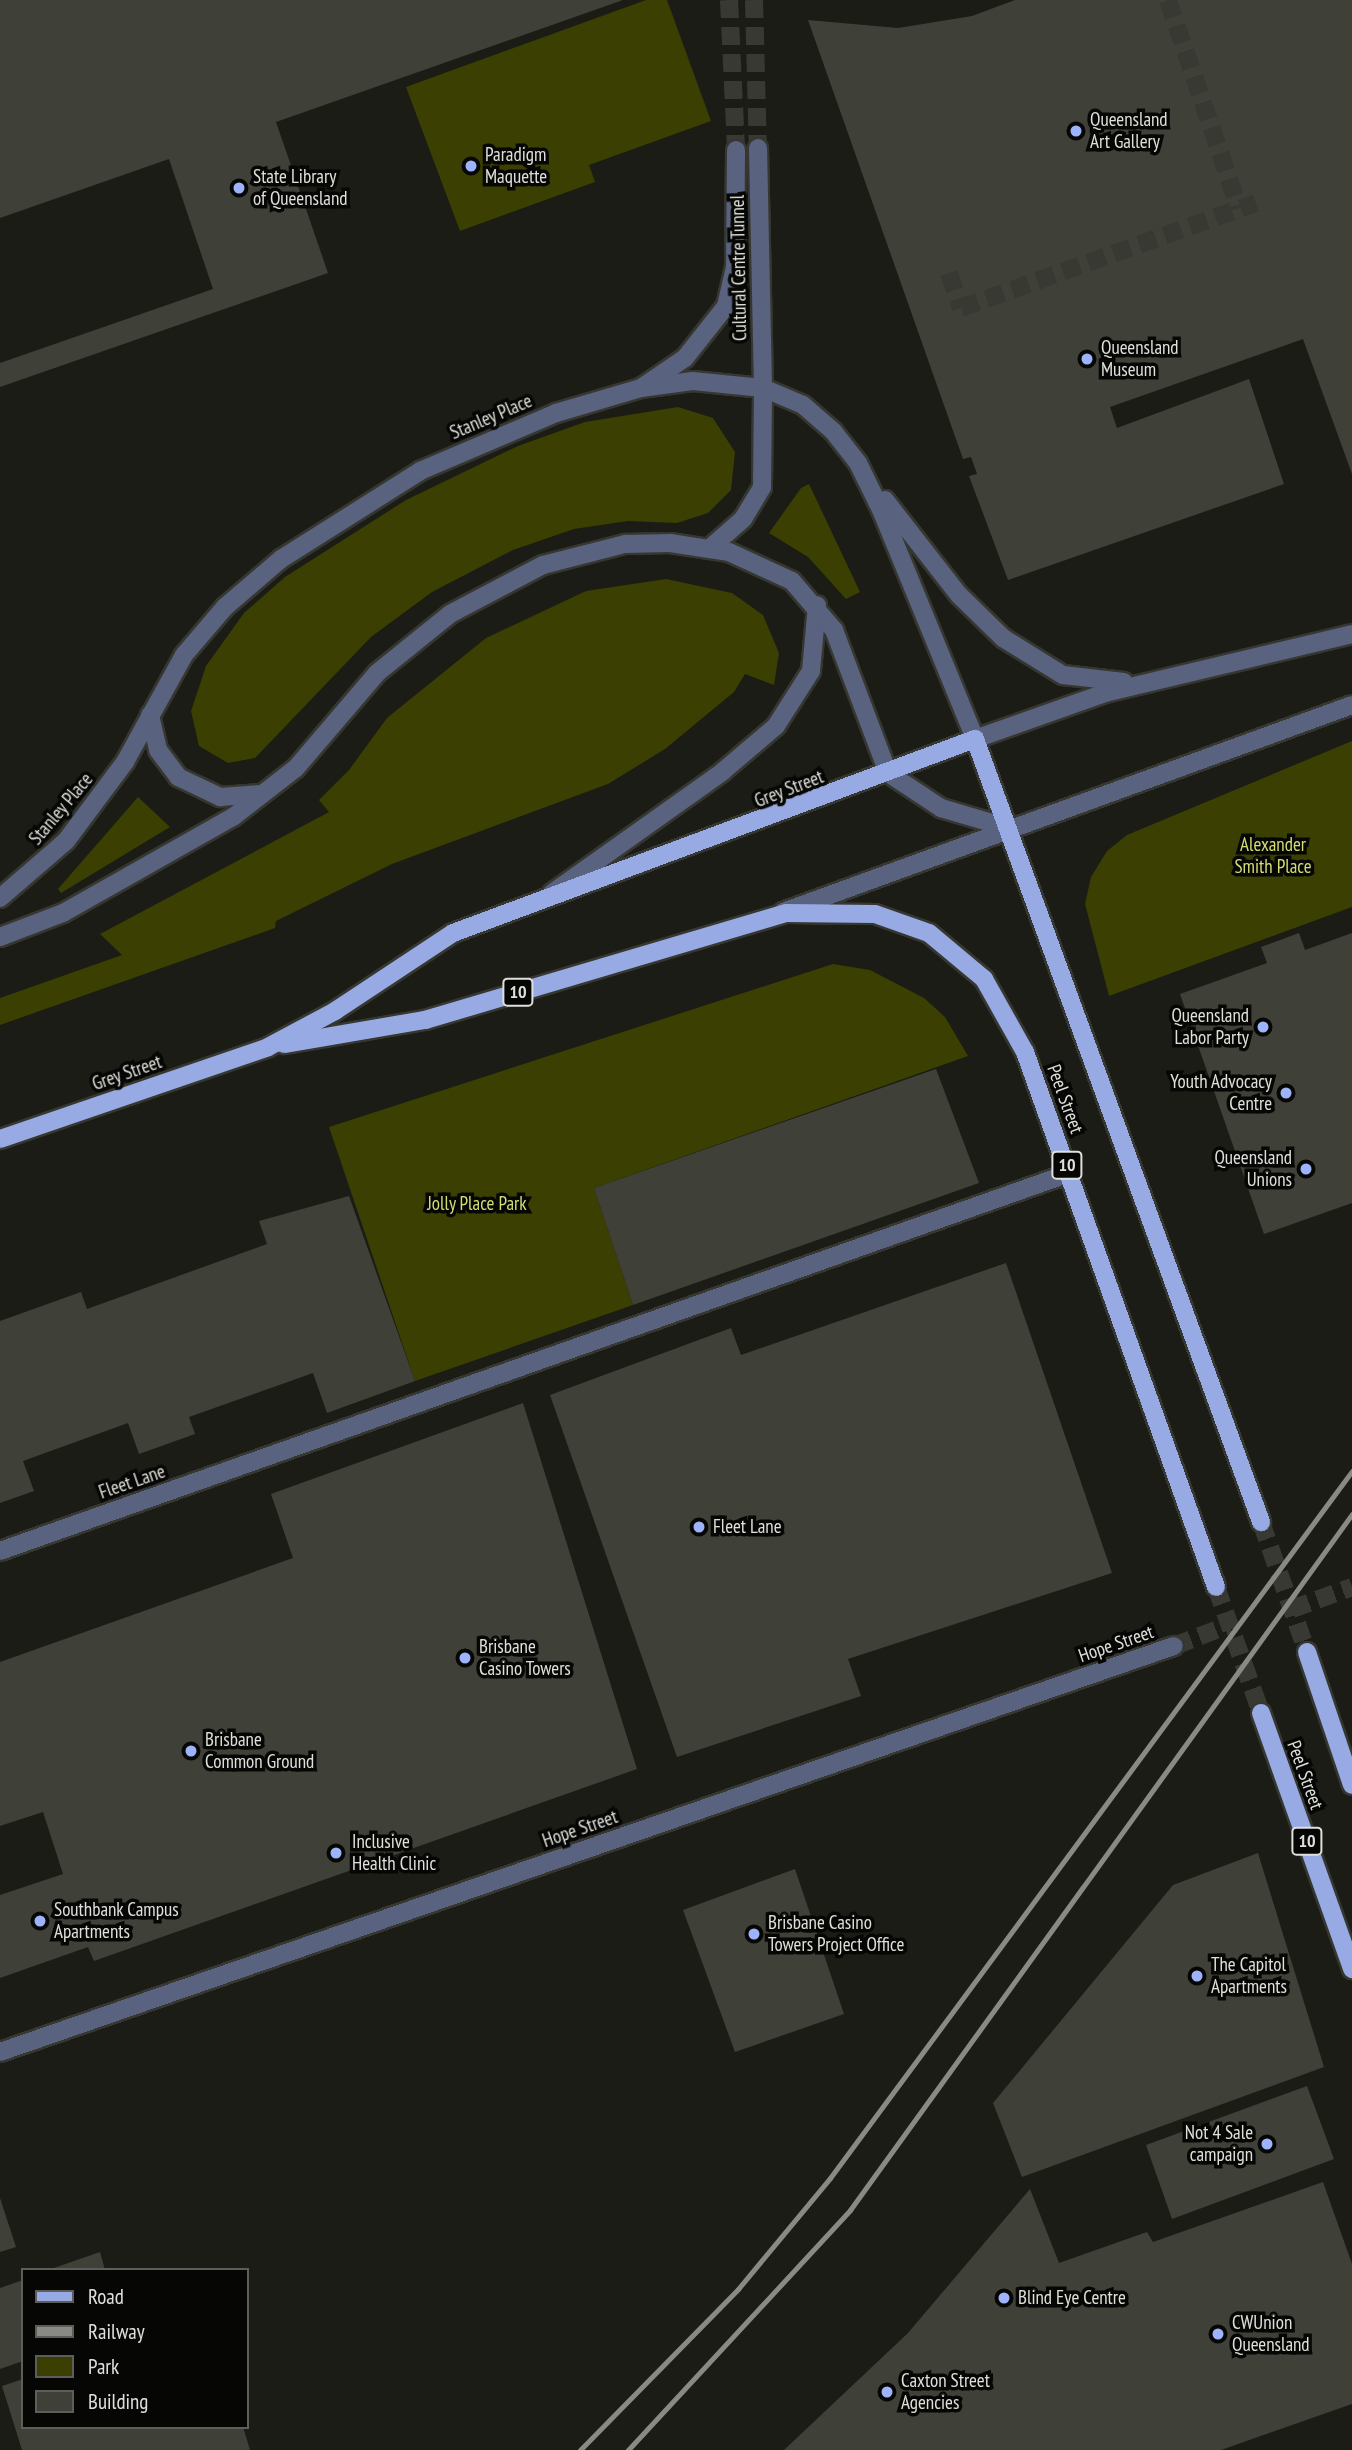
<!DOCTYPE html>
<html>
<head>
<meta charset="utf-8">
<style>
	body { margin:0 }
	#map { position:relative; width:1352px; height:2450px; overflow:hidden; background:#1b1c15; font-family:"PT Sans Narrow",sans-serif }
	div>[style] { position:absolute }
	.green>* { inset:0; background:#3b3f01 }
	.building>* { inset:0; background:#3f4038 }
	.pedestrian-tunnel>* { height:18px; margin-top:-9px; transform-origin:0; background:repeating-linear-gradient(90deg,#383933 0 18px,transparent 0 27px) }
	.minor-tunnel>* { height:18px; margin-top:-9px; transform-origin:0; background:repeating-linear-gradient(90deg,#383933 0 18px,transparent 0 27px) }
	.primary-tunnel>* { height:18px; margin-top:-9px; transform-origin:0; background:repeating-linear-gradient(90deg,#383933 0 18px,transparent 0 27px) }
	.roads { filter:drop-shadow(2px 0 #363731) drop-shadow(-2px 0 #363731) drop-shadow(0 2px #363731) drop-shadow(0 -2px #363731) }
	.service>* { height:18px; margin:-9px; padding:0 9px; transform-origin:9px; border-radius:9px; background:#59627e }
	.minor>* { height:18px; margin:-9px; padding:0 9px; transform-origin:9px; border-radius:9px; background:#59627e }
	.tertiary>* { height:18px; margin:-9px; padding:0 9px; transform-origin:9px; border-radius:9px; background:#59627e }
	.primary>* { height:18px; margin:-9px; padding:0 9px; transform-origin:9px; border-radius:9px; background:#98aae4 }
	.rail>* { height:5px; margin:-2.5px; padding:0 2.5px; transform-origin:2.5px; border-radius:2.5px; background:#898a84 }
	.dots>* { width:19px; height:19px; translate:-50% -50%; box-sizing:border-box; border:4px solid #060704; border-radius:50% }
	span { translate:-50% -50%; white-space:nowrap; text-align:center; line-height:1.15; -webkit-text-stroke:7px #060704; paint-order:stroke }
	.shield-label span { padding:2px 5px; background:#060704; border:2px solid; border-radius:5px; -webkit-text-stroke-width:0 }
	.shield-label { font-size:18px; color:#dfe0db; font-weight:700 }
	.poi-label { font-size:19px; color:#dfe0db }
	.left { translate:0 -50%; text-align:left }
	.right { translate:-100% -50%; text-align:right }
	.street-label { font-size:19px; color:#dfe0db }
	.park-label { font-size:19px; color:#d5de73 }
	.legend { position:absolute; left:21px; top:2268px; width:228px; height:161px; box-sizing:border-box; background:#060704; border:2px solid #5d5e5a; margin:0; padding:9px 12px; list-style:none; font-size:21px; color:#dfe0db }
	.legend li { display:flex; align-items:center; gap:14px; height:35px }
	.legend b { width:35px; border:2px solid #5d5e5a }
</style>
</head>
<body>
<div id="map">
	<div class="green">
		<div style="clip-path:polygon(646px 0,667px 0,711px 121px,589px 165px,595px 182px,460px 231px,406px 87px)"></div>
		<div style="clip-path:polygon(678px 407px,713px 418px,735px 452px,731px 490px,708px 513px,677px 523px,628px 521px,574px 529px,513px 550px,432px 592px,371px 637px,255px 758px,228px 763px,199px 746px,191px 711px,206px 666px,244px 613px,285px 577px,406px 500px,518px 446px,585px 422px)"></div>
		<div style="clip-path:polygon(809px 484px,860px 592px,846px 599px,808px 557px,769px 533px,801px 488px)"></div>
		<div style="clip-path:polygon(666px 579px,732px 593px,763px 615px,779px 653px,774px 685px,745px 674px,734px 692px,665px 749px,608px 784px,392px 864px,276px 921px,275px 928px,0 1025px,0 998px,122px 955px,100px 934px,329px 812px,319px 800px,349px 770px,387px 718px,486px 638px,586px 591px)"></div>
		<div style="clip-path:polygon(1352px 741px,1352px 907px,1109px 996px,1085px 904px,1091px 877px,1107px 851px,1127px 835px)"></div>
		<div style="clip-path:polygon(138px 797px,170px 827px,61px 893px,58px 889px)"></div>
		<div style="clip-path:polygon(833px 964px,870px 970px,924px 998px,945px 1017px,968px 1056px,594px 1188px,633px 1305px,415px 1381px,329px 1127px)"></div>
	</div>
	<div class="building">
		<div style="clip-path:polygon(0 0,623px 0,276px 122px,328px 273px,0 387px,0 363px,213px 289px,169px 159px,0 218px)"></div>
		<div style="clip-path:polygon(1015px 0,1352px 0,1352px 474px,1303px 339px,1110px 407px,1117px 428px,1249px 379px,1284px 484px,1008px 580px,969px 476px,977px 474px,971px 457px,963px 459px,808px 20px,898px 28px,972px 16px)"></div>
		<div style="clip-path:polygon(1299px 933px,1305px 950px,1352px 933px,1352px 1203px,1264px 1234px,1180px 994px,1267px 963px,1261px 947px)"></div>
		<div style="clip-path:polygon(936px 1069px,979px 1183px,633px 1305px,594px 1188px)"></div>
		<div style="clip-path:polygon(349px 1196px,415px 1381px,327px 1413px,313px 1373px,189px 1417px,195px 1434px,139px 1454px,128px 1423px,23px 1461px,34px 1491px,0 1503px,0 1321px,81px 1292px,87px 1309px,267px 1244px,259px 1221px)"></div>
		<div style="clip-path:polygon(1006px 1263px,1112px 1573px,848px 1659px,861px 1696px,677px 1757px,550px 1395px,731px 1328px,741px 1355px)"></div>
		<div style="clip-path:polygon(523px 1403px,637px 1769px,94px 1961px,88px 1947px,0 1978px,0 1895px,63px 1874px,43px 1812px,0 1826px,0 1662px,293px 1558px,271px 1494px)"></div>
		<div style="clip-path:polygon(1258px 1853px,1324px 2067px,1022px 2177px,993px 2103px,1173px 1885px)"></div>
		<div style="clip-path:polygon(795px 1869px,844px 2014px,735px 2052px,683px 1910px)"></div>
		<div style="clip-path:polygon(1307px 2086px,1334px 2159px,1172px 2219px,1146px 2145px)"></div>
		<div style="clip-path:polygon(1323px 2182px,1352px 2264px,1352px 2404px,1221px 2450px,784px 2450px,908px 2333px,1030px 2189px,1059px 2263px,1147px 2232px,1153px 2242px)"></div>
		<div style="clip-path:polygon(0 2198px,16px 2247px,0 2252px)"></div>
		<div style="clip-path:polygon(100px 2252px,105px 2270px,51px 2270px,51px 2269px)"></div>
		<div style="clip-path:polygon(23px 2280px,23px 2361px,0 2369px,0 2288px)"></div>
		<div style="clip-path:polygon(23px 2379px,23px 2427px,243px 2427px,250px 2450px,22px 2450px,2px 2386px)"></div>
	</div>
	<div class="pedestrian-tunnel">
		<div style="left:1168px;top:0;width:220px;rotate:71.2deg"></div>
		<div style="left:949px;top:273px;width:37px;rotate:71deg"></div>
		<div style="left:961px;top:308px;width:313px;rotate:-19.6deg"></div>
	</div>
	<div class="minor-tunnel">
		<div style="left:729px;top:0;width:150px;rotate:87.3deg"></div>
		<div style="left:754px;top:0;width:148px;rotate:88.5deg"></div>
		<div style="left:1292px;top:1609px;width:64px;rotate:-20.1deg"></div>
		<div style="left:1174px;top:1646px;width:59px;rotate:-20.9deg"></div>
	</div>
	<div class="primary-tunnel">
		<div style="left:1261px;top:1522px;width:138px;rotate:70.5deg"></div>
		<div style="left:1216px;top:1587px;width:134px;rotate:70.3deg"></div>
	</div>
	<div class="roads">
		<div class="service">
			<div style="left:0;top:1551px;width:1135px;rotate:-19.46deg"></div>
		</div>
		<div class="minor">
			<div style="left:758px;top:148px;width:240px;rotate:88.8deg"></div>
			<div style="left:641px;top:388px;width:53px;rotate:-34.3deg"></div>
			<div style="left:685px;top:358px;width:66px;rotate:-51.7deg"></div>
			<div style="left:726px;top:306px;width:39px;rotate:-77deg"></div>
			<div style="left:735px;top:268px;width:118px;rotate:-89.5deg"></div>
			<div style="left:0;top:2052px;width:1242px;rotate:-19.08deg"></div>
		</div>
		<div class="tertiary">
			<div style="left:885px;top:500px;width:120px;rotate:52.1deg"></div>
			<div style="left:959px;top:595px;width:62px;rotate:44.3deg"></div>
			<div style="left:1003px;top:638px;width:70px;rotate:31.7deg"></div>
			<div style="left:1063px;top:675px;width:61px;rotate:6.5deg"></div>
			<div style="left:710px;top:548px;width:44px;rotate:-41.3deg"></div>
			<div style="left:743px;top:519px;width:37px;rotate:-59deg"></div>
			<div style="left:762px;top:487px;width:99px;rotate:-89.4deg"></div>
			<div style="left:150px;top:715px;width:36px;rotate:77deg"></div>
			<div style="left:158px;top:750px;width:34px;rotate:53deg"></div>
			<div style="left:178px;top:777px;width:47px;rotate:25.5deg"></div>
			<div style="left:220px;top:797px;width:41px;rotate:-4.2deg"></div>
			<div style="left:552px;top:893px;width:209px;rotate:-35.4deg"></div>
			<div style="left:722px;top:772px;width:71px;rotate:-40.4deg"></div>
			<div style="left:776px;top:726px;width:65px;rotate:-57.5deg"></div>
			<div style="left:811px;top:671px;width:66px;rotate:-84.8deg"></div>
			<div style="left:0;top:898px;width:87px;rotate:-40.8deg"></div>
			<div style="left:66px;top:841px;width:99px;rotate:-53.2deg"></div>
			<div style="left:125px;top:762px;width:122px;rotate:-61.1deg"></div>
			<div style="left:184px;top:655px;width:63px;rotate:-49.5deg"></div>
			<div style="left:225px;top:607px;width:74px;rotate:-40.6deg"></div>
			<div style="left:281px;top:559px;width:165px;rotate:-32.3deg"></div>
			<div style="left:420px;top:471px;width:148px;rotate:-23.1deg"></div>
			<div style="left:556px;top:413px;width:89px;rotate:-16.4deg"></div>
			<div style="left:641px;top:388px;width:52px;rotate:-7.7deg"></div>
			<div style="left:693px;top:381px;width:70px;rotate:5.7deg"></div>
			<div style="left:763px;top:388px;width:43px;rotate:23deg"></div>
			<div style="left:803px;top:405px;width:40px;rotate:41deg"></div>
			<div style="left:833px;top:431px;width:41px;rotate:52deg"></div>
			<div style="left:858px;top:463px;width:55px;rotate:63.9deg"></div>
			<div style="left:882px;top:512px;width:245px;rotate:67.7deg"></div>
			<div style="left:975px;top:739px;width:138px;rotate:-19.5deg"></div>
			<div style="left:1105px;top:693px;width:254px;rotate:-13.4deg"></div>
			<div style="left:783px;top:912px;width:605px;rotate:-19.99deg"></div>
			<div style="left:0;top:937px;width:67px;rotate:-20.9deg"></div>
			<div style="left:63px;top:913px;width:195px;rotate:-29.5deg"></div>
			<div style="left:233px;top:817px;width:80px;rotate:-37.9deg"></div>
			<div style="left:296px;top:768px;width:125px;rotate:-49.5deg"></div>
			<div style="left:377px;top:673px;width:94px;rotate:-38.9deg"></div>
			<div style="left:450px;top:614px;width:105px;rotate:-27.8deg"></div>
			<div style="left:543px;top:565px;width:85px;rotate:-14.4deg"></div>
			<div style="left:625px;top:544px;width:45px;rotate:-1.3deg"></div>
			<div style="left:670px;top:543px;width:60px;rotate:8.7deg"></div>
			<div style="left:729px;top:552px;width:69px;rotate:24.7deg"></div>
			<div style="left:792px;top:581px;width:65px;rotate:49.4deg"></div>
			<div style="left:834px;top:630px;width:153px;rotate:69.3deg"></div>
			<div style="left:888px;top:773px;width:64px;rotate:33.4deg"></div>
			<div style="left:941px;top:808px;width:71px;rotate:16.4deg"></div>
		</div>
		<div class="primary">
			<div style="left:284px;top:1044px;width:143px;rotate:-9.7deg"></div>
			<div style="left:425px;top:1020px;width:377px;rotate:-16.5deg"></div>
			<div style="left:787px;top:913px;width:88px;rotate:0.7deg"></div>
			<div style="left:875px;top:914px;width:57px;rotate:19.4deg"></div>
			<div style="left:929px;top:933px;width:72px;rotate:39.9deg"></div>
			<div style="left:984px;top:979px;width:84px;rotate:60.7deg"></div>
			<div style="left:1025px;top:1052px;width:568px;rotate:70.35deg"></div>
			<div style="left:0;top:1139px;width:283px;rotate:-18.9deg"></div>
			<div style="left:268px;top:1047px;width:76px;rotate:-28.2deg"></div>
			<div style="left:335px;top:1011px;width:141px;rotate:-33.5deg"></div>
			<div style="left:453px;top:933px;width:557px;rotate:-20.39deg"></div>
			<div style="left:975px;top:739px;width:834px;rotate:69.93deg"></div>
			<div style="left:1307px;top:1652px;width:140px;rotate:71.3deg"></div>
			<div style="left:1261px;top:1713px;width:272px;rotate:70.4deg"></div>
		</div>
	</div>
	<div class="rail">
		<div style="left:580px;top:2450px;width:226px;rotate:-45.5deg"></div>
		<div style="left:738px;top:2289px;width:144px;rotate:-50.3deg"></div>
		<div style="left:830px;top:2178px;width:879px;rotate:-53.56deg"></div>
		<div style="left:628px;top:2450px;width:327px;rotate:-47.2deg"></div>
		<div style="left:850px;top:2210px;width:858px;rotate:-54.2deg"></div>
	</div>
	<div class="dots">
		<div style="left:1076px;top:131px;background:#9db4fd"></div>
		<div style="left:471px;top:166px;background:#9db4fd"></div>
		<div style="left:239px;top:188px;background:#9db4fd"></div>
		<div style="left:1087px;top:359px;background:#9db4fd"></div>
		<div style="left:1263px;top:1027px;background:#9db4fd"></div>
		<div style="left:1286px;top:1093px;background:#9db4fd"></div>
		<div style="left:1306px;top:1169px;background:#9db4fd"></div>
		<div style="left:699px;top:1527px;background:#9db4fd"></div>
		<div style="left:465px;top:1658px;background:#9db4fd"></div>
		<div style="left:191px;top:1751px;background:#9db4fd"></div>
		<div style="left:336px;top:1853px;background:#9db4fd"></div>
		<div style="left:40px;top:1921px;background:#9db4fd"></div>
		<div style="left:754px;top:1934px;background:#9db4fd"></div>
		<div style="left:1197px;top:1976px;background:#9db4fd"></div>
		<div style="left:1267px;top:2144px;background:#9db4fd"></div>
		<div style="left:1004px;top:2298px;background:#9db4fd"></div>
		<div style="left:1218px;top:2334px;background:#9db4fd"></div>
		<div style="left:887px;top:2392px;background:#9db4fd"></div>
	</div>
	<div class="shield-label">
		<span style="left:518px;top:992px">10</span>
		<span style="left:1067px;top:1165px">10</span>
		<span style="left:1307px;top:1841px">10</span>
	</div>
	<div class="poi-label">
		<span class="left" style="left:1090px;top:131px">Queensland<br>Art Gallery</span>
		<span class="left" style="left:485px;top:166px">Paradigm<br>Maquette</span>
		<span class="left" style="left:253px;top:188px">State Library<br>of Queensland</span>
		<span class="left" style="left:1101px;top:359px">Queensland<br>Museum</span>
		<span class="right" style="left:1249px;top:1027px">Queensland<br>Labor Party</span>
		<span class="right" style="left:1272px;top:1093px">Youth Advocacy<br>Centre</span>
		<span class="right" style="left:1292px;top:1169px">Queensland<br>Unions</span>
		<span class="left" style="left:713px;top:1527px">Fleet Lane</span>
		<span class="left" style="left:479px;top:1658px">Brisbane<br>Casino Towers</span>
		<span class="left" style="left:205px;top:1751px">Brisbane<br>Common Ground</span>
		<span class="left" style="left:352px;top:1853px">Inclusive<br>Health Clinic</span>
		<span class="left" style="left:54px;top:1921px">Southbank Campus<br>Apartments</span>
		<span class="left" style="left:768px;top:1934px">Brisbane Casino<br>Towers Project Office</span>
		<span class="left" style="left:1211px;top:1976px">The Capitol<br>Apartments</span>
		<span class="right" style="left:1253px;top:2144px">Not 4 Sale<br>campaign</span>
		<span class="left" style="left:1018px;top:2298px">Blind Eye Centre</span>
		<span class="left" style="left:1232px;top:2334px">CWUnion<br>Queensland</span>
		<span class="left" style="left:901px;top:2392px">Caxton Street<br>Agencies</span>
	</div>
	<div class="street-label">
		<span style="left:739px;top:268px;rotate:-91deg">Cultural Centre Tunnel</span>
		<span style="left:491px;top:417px;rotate:-23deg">Stanley Place</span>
		<span style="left:789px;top:789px;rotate:-21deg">Grey Street</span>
		<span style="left:61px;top:809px;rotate:-50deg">Stanley Place</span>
		<span style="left:127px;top:1073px;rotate:-19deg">Grey Street</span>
		<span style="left:1065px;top:1099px;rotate:70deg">Peel Street</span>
		<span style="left:132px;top:1482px;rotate:-19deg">Fleet Lane</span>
		<span style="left:1116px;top:1644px;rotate:-19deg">Hope Street</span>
		<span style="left:1305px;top:1775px;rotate:70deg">Peel Street</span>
		<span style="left:580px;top:1829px;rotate:-19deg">Hope Street</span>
	</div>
	<div class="park-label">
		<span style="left:1273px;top:856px">Alexander<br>Smith Place</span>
		<span style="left:477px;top:1204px">Jolly Place Park</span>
	</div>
	<ul class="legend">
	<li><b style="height:9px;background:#98aae4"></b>Road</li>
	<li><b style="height:9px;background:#898a84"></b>Railway</li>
	<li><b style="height:19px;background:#3b3f01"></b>Park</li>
	<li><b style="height:19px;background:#3f4038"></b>Building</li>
	</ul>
</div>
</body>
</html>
